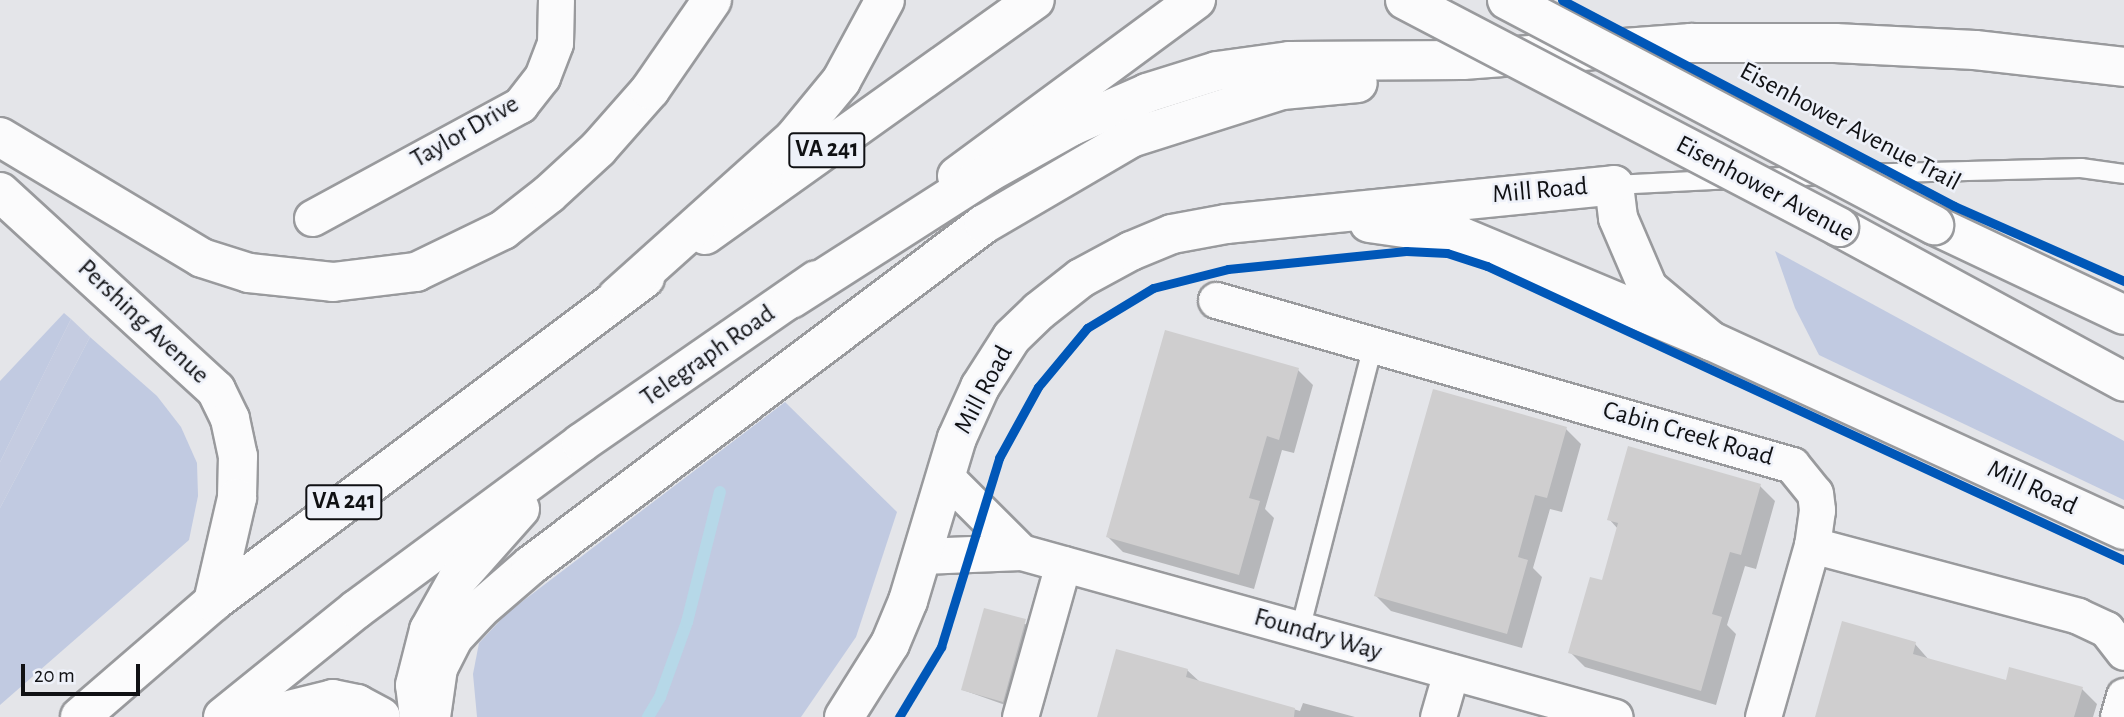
<!DOCTYPE html>
<html>
<head>
<meta charset="utf-8">
<style>
	body { margin:0 }
	#map { position:relative; width:2124px; height:717px; overflow:hidden; background:#e4e5e9; font-family:"Alegreya Sans",sans-serif }
	div>[style] { position:absolute }
	.green>* { inset:0; background:#c5cce1 }
	.forest>* { inset:0; background:#c1cae1 }
	.shadow>* { inset:0; background:#0003 }
	.stream>* { height:12px; margin:-6px; padding:0 6px; transform-origin:6px; border-radius:6px; background:#b6d8e8 }
	.building>* { inset:0; background:#cfcecf }
	.roads { filter:drop-shadow(2px 0 #999a9d) drop-shadow(-2px 0 #999a9d) drop-shadow(0 2px #999a9d) drop-shadow(0 -2px #999a9d) }
	.service>* { height:18px; margin:-9px; padding:0 9px; transform-origin:9px; border-radius:9px; background:#fbfbfc }
	.minor>* { height:35px; margin:-17.5px; padding:0 17.5px; transform-origin:17.5px; border-radius:17.5px; background:#fbfbfc }
	.tertiary>* { height:38px; margin:-19px; padding:0 19px; transform-origin:19px; border-radius:19px; background:#fbfbfc }
	.secondary>* { height:38px; margin:-19px; padding:0 19px; transform-origin:19px; border-radius:19px; background:#fbfbfc }
	.primary>* { height:38px; margin:-19px; padding:0 19px; transform-origin:19px; border-radius:19px; background:#fbfbfc }
	.motorway>* { height:38px; margin:-19px; padding:0 19px; transform-origin:19px; border-radius:19px; background:#fbfbfc }
	.bridges { filter:drop-shadow(2px 0 #999a9d) drop-shadow(-2px 0 #999a9d) drop-shadow(0 2px #999a9d) drop-shadow(0 -2px #999a9d) }
	.secondary-bridge>* { height:38px; margin:-19px; padding:0 19px; transform-origin:19px; border-radius:19px; background:#fbfbfc }
	.cycleway>* { height:9px; margin:-4.5px; padding:0 4.5px; transform-origin:4.5px; border-radius:4.5px; background:#0057b8 }
	span { translate:-50% -50%; white-space:nowrap; text-align:center; line-height:1.15; -webkit-text-stroke:5px #eef1f9; paint-order:stroke }
	.shield-label span { padding:2px 5px; background:#eef1f9; border:2px solid; border-radius:5px; -webkit-text-stroke-width:0 }
	.shield-label { font-size:24px; color:#101114; font-weight:700 }
	.street-label { font-size:26px; color:#101114 }
	.scale { position:absolute; left:21px; top:664px; width:119px; height:32px; box-sizing:border-box; border:4px solid #101114; border-top:0; padding-left:9px; font-size:21px; line-height:24px; white-space:nowrap; color:#101114; -webkit-text-stroke:5px #eef1f9; paint-order:stroke }
</style>
</head>
<body>
<div id="map">
	<div class="green">
		<div style="clip-path:polygon(71px 319px,90px 337px,0 508px,0 462px)"></div>
	</div>
	<div class="forest">
		<div style="clip-path:polygon(1775px 251px,2124px 441px,2124px 500px,1819px 355px,1795px 308px)"></div>
		<div style="clip-path:polygon(64px 313px,71px 319px,0 462px,0 381px)"></div>
		<div style="clip-path:polygon(90px 337px,157px 396px,181px 427px,197px 463px,198px 496px,189px 540px,0 705px,0 508px)"></div>
		<div style="clip-path:polygon(785px 402px,897px 512px,856px 637px,801px 717px,477px 717px,473px 674px,479px 643px,507px 613px)"></div>
	</div>
	<div class="shadow">
		<div style="clip-path:polygon(1298px 370px,1313px 385px,1294px 453px,1282px 450px,1265px 509px,1274px 518px,1254px 589px,1123px 552px,1108px 537px)"></div>
		<div style="clip-path:polygon(1566px 429px,1581px 444px,1562px 512px,1550px 509px,1533px 568px,1542px 577px,1522px 648px,1391px 611px,1376px 596px)"></div>
		<div style="clip-path:polygon(1760px 486px,1775px 501px,1756px 569px,1745px 566px,1727px 625px,1736px 634px,1716px 705px,1585px 667px,1570px 652px,1603px 582px,1618px 529px,1609px 519px)"></div>
		<div style="clip-path:polygon(985px 610px,1031px 626px,1008px 706px,963px 690px)"></div>
		<div style="clip-path:polygon(1915px 644px,1930px 661px,2007px 683px,2082px 689px,2097px 704px,2093px 717px,1817px 717px)"></div>
		<div style="clip-path:polygon(1187px 670px,1200px 682px,1300px 711px,1303px 703px,1355px 717px,1099px 717px)"></div>
	</div>
	<div class="stream">
		<div style="left:648px;top:717px;width:23px;rotate:-59deg"></div>
		<div style="left:660px;top:697px;width:80px;rotate:-70.2deg"></div>
		<div style="left:687px;top:622px;width:134px;rotate:-75.8deg"></div>
	</div>
	<div class="building">
		<div style="clip-path:polygon(1165px 330px,1299px 368px,1279px 440px,1267px 436px,1249px 498px,1260px 501px,1239px 575px,1106px 537px)"></div>
		<div style="clip-path:polygon(1433px 389px,1567px 427px,1547px 498px,1535px 495px,1518px 557px,1528px 560px,1507px 634px,1374px 596px)"></div>
		<div style="clip-path:polygon(1628px 446px,1761px 484px,1741px 555px,1730px 552px,1712px 614px,1722px 617px,1701px 691px,1568px 653px,1590px 577px,1602px 580px,1618px 523px,1607px 520px)"></div>
		<div style="clip-path:polygon(984px 608px,1026px 619px,1003px 702px,961px 690px)"></div>
		<div style="clip-path:polygon(1842px 621px,1916px 642px,1913px 654px,2006px 680px,2009px 667px,2083px 687px,2074px 717px,1815px 717px)"></div>
		<div style="clip-path:polygon(1116px 649px,1188px 669px,1186px 677px,1295px 708px,1294px 717px,1097px 717px)"></div>
	</div>
	<div class="roads">
		<div class="service">
			<div style="left:1855px;top:174px;width:226px;rotate:-1.5deg"></div>
			<div style="left:2081px;top:168px;width:43px;rotate:7.9deg"></div>
			<div style="left:1761px;top:178px;width:63px;rotate:-2.7deg"></div>
			<div style="left:1614px;top:185px;width:119px;rotate:-2.9deg"></div>
			<div style="left:1300px;top:630px;width:294px;rotate:-75.6deg"></div>
		</div>
		<div class="minor">
			<div style="left:312px;top:218px;width:237px;rotate:-28.5deg"></div>
			<div style="left:520px;top:105px;width:36px;rotate:-52deg"></div>
			<div style="left:542px;top:77px;width:36px;rotate:-69deg"></div>
			<div style="left:555px;top:43px;width:43px;rotate:-88.7deg"></div>
			<div style="left:1216px;top:300px;width:599px;rotate:15.98deg"></div>
			<div style="left:1792px;top:465px;width:36px;rotate:51deg"></div>
			<div style="left:1815px;top:493px;width:17px;rotate:83deg"></div>
			<div style="left:1817px;top:510px;width:35px;rotate:98deg"></div>
			<div style="left:1812px;top:545px;width:179px;rotate:105.9deg"></div>
			<div style="left:946px;top:477px;width:106px;rotate:45deg"></div>
			<div style="left:1812px;top:545px;width:275px;rotate:14.9deg"></div>
			<div style="left:2078px;top:616px;width:31px;rotate:25deg"></div>
			<div style="left:2106px;top:629px;width:29px;rotate:52deg"></div>
			<div style="left:922px;top:556px;width:99px;rotate:-2.3deg"></div>
			<div style="left:1021px;top:552px;width:616px;rotate:15.52deg"></div>
			<div style="left:1020px;top:717px;width:159px;rotate:-74.3deg"></div>
			<div style="left:1438px;top:717px;width:47px;rotate:-73.9deg"></div>
			<div style="left:2118px;top:717px;width:22px;rotate:-74deg"></div>
		</div>
		<div class="tertiary">
			<div style="left:1369px;top:223px;width:92px;rotate:8.1deg"></div>
			<div style="left:1460px;top:236px;width:272px;rotate:22.7deg"></div>
			<div style="left:1711px;top:341px;width:454px;rotate:24.6deg"></div>
			<div style="left:844px;top:717px;width:86px;rotate:-57.8deg"></div>
			<div style="left:890px;top:644px;width:47px;rotate:-67.3deg"></div>
			<div style="left:908px;top:601px;width:170px;rotate:-73.3deg"></div>
			<div style="left:957px;top:438px;width:56px;rotate:-65.7deg"></div>
			<div style="left:980px;top:387px;width:59px;rotate:-57.4deg"></div>
			<div style="left:1012px;top:337px;width:37px;rotate:-44deg"></div>
			<div style="left:1039px;top:311px;width:53px;rotate:-38.2deg"></div>
			<div style="left:1081px;top:278px;width:57px;rotate:-28.4deg"></div>
			<div style="left:1131px;top:251px;width:44px;rotate:-22.5deg"></div>
			<div style="left:1172px;top:234px;width:55px;rotate:-10.5deg"></div>
			<div style="left:1226px;top:224px;width:390px;rotate:-5.7deg"></div>
			<div style="left:1614px;top:185px;width:33px;rotate:83deg"></div>
			<div style="left:1618px;top:218px;width:76px;rotate:66.8deg"></div>
			<div style="left:1648px;top:288px;width:82px;rotate:40.1deg"></div>
		</div>
		<div class="secondary">
			<div style="left:0;top:192px;width:293px;rotate:42.5deg"></div>
			<div style="left:216px;top:390px;width:32px;rotate:64deg"></div>
			<div style="left:230px;top:419px;width:38px;rotate:78deg"></div>
			<div style="left:238px;top:456px;width:42px;rotate:91.4deg"></div>
			<div style="left:237px;top:498px;width:107px;rotate:103deg"></div>
			<div style="left:1934px;top:225px;width:210px;rotate:25.3deg"></div>
			<div style="left:1839px;top:227px;width:324px;rotate:28.5deg"></div>
		</div>
		<div class="primary">
			<div style="left:957px;top:176px;width:297px;rotate:-36.4deg"></div>
			<div style="left:705px;top:235px;width:405px;rotate:-35.5deg"></div>
			<div style="left:80px;top:717px;width:176px;rotate:-40.8deg"></div>
			<div style="left:213px;top:602px;width:540px;rotate:-36.87deg"></div>
			<div style="left:223px;top:717px;width:172px;rotate:-38.9deg"></div>
			<div style="left:357px;top:609px;width:279px;rotate:-36.5deg"></div>
			<div style="left:581px;top:443px;width:286px;rotate:-34.7deg"></div>
			<div style="left:261px;top:717px;width:74px;rotate:-14deg"></div>
			<div style="left:333px;top:699px;width:25px;rotate:12deg"></div>
			<div style="left:357px;top:704px;width:27px;rotate:28deg"></div>
			<div style="left:419px;top:717px;width:32px;rotate:-97deg"></div>
			<div style="left:415px;top:685px;width:57px;rotate:-75.7deg"></div>
			<div style="left:429px;top:630px;width:57px;rotate:-60.8deg"></div>
			<div style="left:457px;top:580px;width:95px;rotate:-48.4deg"></div>
		</div>
		<div class="motorway">
			<div style="left:0;top:137px;width:235px;rotate:30.9deg"></div>
			<div style="left:202px;top:258px;width:49px;rotate:17.7deg"></div>
			<div style="left:249px;top:273px;width:84px;rotate:6.1deg"></div>
			<div style="left:333px;top:282px;width:84px;rotate:-6.9deg"></div>
			<div style="left:416px;top:272px;width:97px;rotate:-25.8deg"></div>
			<div style="left:503px;top:230px;width:58px;rotate:-38deg"></div>
			<div style="left:549px;top:194px;width:67px;rotate:-42.6deg"></div>
			<div style="left:598px;top:149px;width:79px;rotate:-48.6deg"></div>
			<div style="left:650px;top:90px;width:109px;rotate:-55.4deg"></div>
			<div style="left:617px;top:297px;width:238px;rotate:-41.9deg"></div>
			<div style="left:794px;top:138px;width:74px;rotate:-50.5deg"></div>
			<div style="left:841px;top:81px;width:92px;rotate:-61.5deg"></div>
			<div style="left:791px;top:299px;width:234px;rotate:-32.6deg"></div>
			<div style="left:988px;top:173px;width:96px;rotate:-29.2deg"></div>
			<div style="left:1072px;top:126px;width:82px;rotate:-23.7deg"></div>
			<div style="left:1147px;top:93px;width:73px;rotate:-17.4deg"></div>
			<div style="left:1217px;top:71px;width:73px;rotate:-7.9deg"></div>
			<div style="left:1289px;top:61px;width:174px;rotate:-0.3deg"></div>
			<div style="left:1463px;top:60px;width:229px;rotate:-4.3deg"></div>
			<div style="left:1691px;top:43px;width:144px"></div>
			<div style="left:1835px;top:43px;width:140px;rotate:2.9deg"></div>
			<div style="left:1975px;top:50px;width:150px;rotate:6.5deg"></div>
			<div style="left:431px;top:717px;width:49px;rotate:-81.9deg"></div>
			<div style="left:438px;top:668px;width:35px;rotate:-63deg"></div>
			<div style="left:454px;top:637px;width:37px;rotate:-47deg"></div>
			<div style="left:479px;top:610px;width:69px;rotate:-40.9deg"></div>
			<div style="left:531px;top:565px;width:567px;rotate:-36.97deg"></div>
			<div style="left:984px;top:224px;width:170px;rotate:-30.3deg"></div>
			<div style="left:1131px;top:138px;width:158px;rotate:-17.6deg"></div>
			<div style="left:1282px;top:90px;width:76px;rotate:-5.3deg"></div>
		</div>
	</div>
	<div class="bridges">
		<div class="secondary-bridge">
			<div style="left:1405px;top:0;width:490px;rotate:27.6deg"></div>
			<div style="left:1507px;top:0;width:483px;rotate:27.8deg"></div>
		</div>
	</div>
	<div class="cycleway">
		<div style="left:1562px;top:0;width:443px;rotate:27.7deg"></div>
		<div style="left:1954px;top:206px;width:186px;rotate:23.8deg"></div>
		<div style="left:899px;top:717px;width:82px;rotate:-59deg"></div>
		<div style="left:941px;top:647px;width:198px;rotate:-72.9deg"></div>
		<div style="left:999px;top:458px;width:81px;rotate:-61.2deg"></div>
		<div style="left:1038px;top:387px;width:77px;rotate:-50.3deg"></div>
		<div style="left:1087px;top:328px;width:77px;rotate:-31.2deg"></div>
		<div style="left:1153px;top:288px;width:77px;rotate:-14.2deg"></div>
		<div style="left:1228px;top:269px;width:179px;rotate:-5.8deg"></div>
		<div style="left:1406px;top:251px;width:41px;rotate:2.8deg"></div>
		<div style="left:1447px;top:253px;width:42px;rotate:18deg"></div>
		<div style="left:1487px;top:266px;width:702px;rotate:24.78deg"></div>
	</div>
	<div class="shield-label">
		<span style="left:827px;top:150px">VA 241</span>
		<span style="left:344px;top:502px">VA 241</span>
	</div>
	<div class="street-label">
		<span style="left:1850px;top:127px;rotate:28deg">Eisenhower Avenue Trail</span>
		<span style="left:465px;top:132px;rotate:-30deg">Taylor Drive</span>
		<span style="left:1765px;top:189px;rotate:28deg">Eisenhower Avenue</span>
		<span style="left:1540px;top:191px;rotate:-5deg">Mill Road</span>
		<span style="left:143px;top:322px;rotate:43deg">Pershing Avenue</span>
		<span style="left:708px;top:356px;rotate:-35deg">Telegraph Road</span>
		<span style="left:984px;top:390px;rotate:-62deg">Mill Road</span>
		<span style="left:1688px;top:434px;rotate:16deg">Cabin Creek Road</span>
		<span style="left:2032px;top:488px;rotate:25deg">Mill Road</span>
		<span style="left:1318px;top:635px;rotate:16deg">Foundry Way</span>
	</div>
	<div class="scale">20 m</div>
</div>
</body>
</html>
